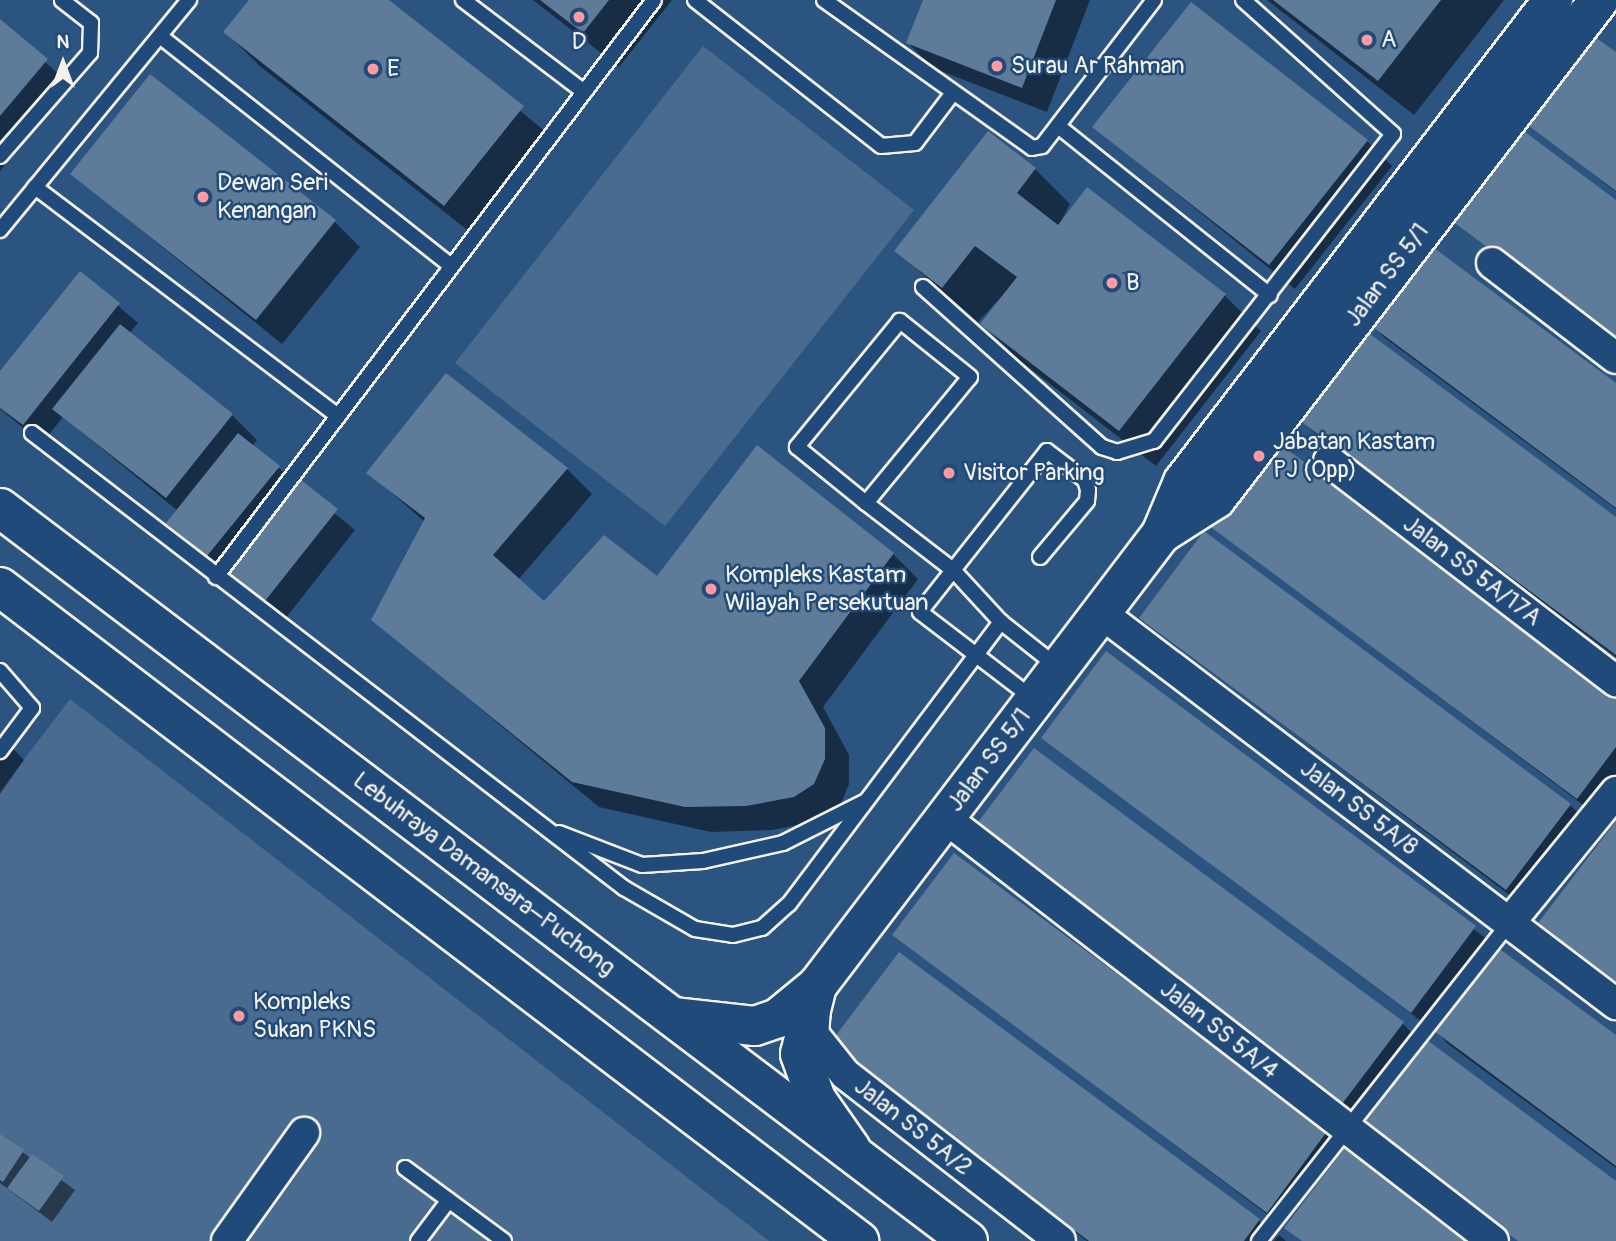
<!DOCTYPE html>
<html>
<head>
<meta charset="utf-8">
<style>
	body { margin:0 }
	#map { position:relative; width:1616px; height:1241px; overflow:hidden; background:#2c5481; font-family:Pangolin,sans-serif }
	div>[style] { position:absolute }
	.green>* { inset:0; background:#496b90 }
	.shadow>* { inset:0; background:#0007 }
	.building>* { inset:0; background:#5e7b9a }
	.roads { filter:drop-shadow(2px 0 #f4f1e8) drop-shadow(-2px 0 #f4f1e8) drop-shadow(0 2px #f4f1e8) drop-shadow(0 -2px #f4f1e8) }
	.lane>* { height:14px; margin:-7px; padding:0 7px; transform-origin:7px; border-radius:7px; background:#1f4a7a }
	.street>* { height:30px; margin:-15px; padding:0 15px; transform-origin:15px; border-radius:15px; background:#1f4a7a }
	.secondary>* { height:38px; margin:-19px; padding:0 19px; transform-origin:19px; border-radius:19px; background:#1f4a7a }
	.highway>* { height:38px; margin:-19px; padding:0 19px; transform-origin:19px; border-radius:19px; background:#1f4a7a }
	.dots>* { width:19px; height:19px; translate:-50% -50%; box-sizing:border-box; border:4px solid #1f4a7a; border-radius:50% }
	span { translate:-50% -50%; white-space:nowrap; text-align:center; line-height:1.15; -webkit-text-stroke:5px #1f4a7a; paint-order:stroke }
	.poi-label { font-size:24px; color:#f4f1e8 }
	.left { translate:0 -50%; text-align:left }
	.street-label { font-size:24px; color:#f4f1e8 }
	.north { position:absolute; left:28px; top:28px; width:70px; height:70px; -webkit-text-stroke:5px #1f4a7a; paint-order:stroke; rotate:0deg; font-size:19px; font-weight:700; line-height:28px; text-align:center; color:#f4f1e8 }
	.north::after { content:''; display:block; margin:auto; width:24px; height:32px; background:#f4f1e8; clip-path:polygon(50% 0,100% 100%,50% 72%,0 100%) }
</style>
</head>
<body>
<div id="map">
	<div class="green">
		<div style="clip-path:polygon(703px 46px,914px 210px,665px 526px,455px 363px)"></div>
		<div style="clip-path:polygon(70px 699px,769px 1241px,0 1241px,0 791px)"></div>
	</div>
	<div class="shadow">
		<div style="clip-path:polygon(251px 0,386px 0,558px 142px,480px 240px,261px 67px,225px 32px)"></div>
		<div style="clip-path:polygon(533px 0,672px 0,619px 67px)"></div>
		<div style="clip-path:polygon(925px 0,1090px 0,1047px 112px,933px 68px,908px 43px)"></div>
		<div style="clip-path:polygon(1267px 0,1504px 0,1414px 115px)"></div>
		<div style="clip-path:polygon(0 22px,72px 86px,0 171px)"></div>
		<div style="clip-path:polygon(1616px 54px,1616px 192px,1524px 120px)"></div>
		<div style="clip-path:polygon(1094px 127px,1367px 141px,1392px 166px,1295px 289px)"></div>
		<div style="clip-path:polygon(1035px 169px,1070px 204px,1058px 227px,1088px 189px,1225px 296px,1261px 331px,1156px 466px,1018px 359px,983px 324px,1015px 282px,978px 322px,896px 251px)"></div>
		<div style="clip-path:polygon(72px 174px,335px 222px,360px 247px,282px 344px)"></div>
		<div style="clip-path:polygon(1616px 202px,1616px 344px,1450px 218px)"></div>
		<div style="clip-path:polygon(80px 273px,138px 323px,129px 334px,232px 415px,257px 440px,252px 446px,355px 530px,285px 619px,187px 542px,168px 523px,178px 511px,63px 417px,42px 443px,0 409px,0 374px)"></div>
		<div style="clip-path:polygon(1372px 325px,1616px 385px,1616px 509px,1385px 338px)"></div>
		<div style="clip-path:polygon(1301px 420px,1616px 519px,1616px 657px,1314px 432px)"></div>
		<div style="clip-path:polygon(567px 469px,592px 494px,518px 580px,544px 604px,657px 578px,893px 554px,918px 579px,823px 707px,849px 755px,849px 784px,839px 809px,820px 821px,772px 830px,711px 832px,599px 807px,373px 620px,425px 522px,369px 473px)"></div>
		<div style="clip-path:polygon(1210px 525px,1616px 695px,1616px 776px,1590px 810px)"></div>
		<div style="clip-path:polygon(1141px 618px,1570px 805px,1583px 817px,1519px 902px)"></div>
		<div style="clip-path:polygon(1106px 654px,1488px 940px,1425px 1024px,1043px 738px)"></div>
		<div style="clip-path:polygon(0 735px,24px 760px,0 794px)"></div>
		<div style="clip-path:polygon(1616px 824px,1616px 983px,1540px 923px)"></div>
		<div style="clip-path:polygon(987px 842px,1403px 1024px,1415px 1036px,1355px 1116px)"></div>
		<div style="clip-path:polygon(895px 935px,1327px 1132px,1340px 1144px,1280px 1224px)"></div>
		<div style="clip-path:polygon(899px 954px,1259px 1221px,1271px 1233px,1265px 1241px,1087px 1241px,842px 1059px)"></div>
		<div style="clip-path:polygon(1436px 1031px,1616px 1037px,1616px 1168px,1448px 1044px)"></div>
		<div style="clip-path:polygon(0 1136px,75px 1190px,52px 1222px,0 1183px)"></div>
		<div style="clip-path:polygon(1279px 1235px,1286px 1241px,1274px 1241px)"></div>
	</div>
	<div class="building">
		<div style="clip-path:polygon(249px 0,389px 0,524px 106px,444px 206px,223px 32px)"></div>
		<div style="clip-path:polygon(540px 0,609px 0,583px 33px)"></div>
		<div style="clip-path:polygon(923px 0,1056px 0,1022px 88px,906px 43px)"></div>
		<div style="clip-path:polygon(1273px 0,1441px 0,1378px 81px)"></div>
		<div style="clip-path:polygon(1191px 2px,1368px 140px,1269px 265px,1092px 127px)"></div>
		<div style="clip-path:polygon(0 19px,48px 59px,0 116px)"></div>
		<div style="clip-path:polygon(1588px 32px,1616px 52px,1616px 191px,1521px 120px)"></div>
		<div style="clip-path:polygon(150px 74px,336px 220px,256px 320px,70px 174px)"></div>
		<div style="clip-path:polygon(1517px 126px,1616px 200px,1616px 343px,1448px 218px)"></div>
		<div style="clip-path:polygon(988px 131px,1036px 168px,1017px 193px,1058px 225px,1087px 187px,1226px 294px,1119px 431px,980px 324px,1017px 277px,975px 246px,942px 288px,894px 251px)"></div>
		<div style="clip-path:polygon(1430px 245px,1616px 383px,1616px 508px,1370px 325px)"></div>
		<div style="clip-path:polygon(80px 271px,120px 303px,23px 425px,0 408px,0 371px)"></div>
		<div style="clip-path:polygon(120px 324px,233px 414px,166px 498px,52px 409px)"></div>
		<div style="clip-path:polygon(1366px 331px,1616px 517px,1616px 655px,1299px 420px)"></div>
		<div style="clip-path:polygon(446px 373px,568px 468px,493px 555px,544px 601px,604px 535px,657px 576px,757px 445px,894px 553px,799px 681px,825px 728px,825px 759px,814px 784px,794px 797px,746px 806px,685px 807px,572px 782px,371px 620px,425px 518px,366px 473px)"></div>
		<div style="clip-path:polygon(238px 433px,280px 466px,207px 556px,166px 523px)"></div>
		<div style="clip-path:polygon(1273px 439px,1616px 693px,1616px 747px,1577px 799px,1208px 525px)"></div>
		<div style="clip-path:polygon(296px 476px,338px 509px,265px 601px,223px 568px)"></div>
		<div style="clip-path:polygon(1204px 531px,1571px 804px,1506px 890px,1139px 618px)"></div>
		<div style="clip-path:polygon(1106px 651px,1476px 926px,1411px 1013px,1041px 738px)"></div>
		<div style="clip-path:polygon(1034px 748px,1404px 1022px,1342px 1104px,972px 830px)"></div>
		<div style="clip-path:polygon(1616px 821px,1616px 982px,1538px 923px)"></div>
		<div style="clip-path:polygon(954px 853px,1328px 1130px,1267px 1213px,892px 935px)"></div>
		<div style="clip-path:polygon(1497px 947px,1616px 1035px,1616px 1166px,1434px 1031px)"></div>
		<div style="clip-path:polygon(899px 952px,1260px 1219px,1244px 1241px,1089px 1241px,827px 1047px)"></div>
		<div style="clip-path:polygon(1427px 1040px,1616px 1181px,1616px 1241px,1518px 1241px,1362px 1126px)"></div>
		<div style="clip-path:polygon(0 1134px,24px 1150px,3px 1182px,0 1180px)"></div>
		<div style="clip-path:polygon(1347px 1145px,1476px 1241px,1302px 1241px,1284px 1228px)"></div>
		<div style="clip-path:polygon(32px 1154px,64px 1176px,39px 1211px,7px 1188px)"></div>
	</div>
	<div class="roads">
		<div class="lane">
			<div style="left:463px;top:0;width:152px;rotate:37.2deg"></div>
			<div style="left:695px;top:0;width:236px;rotate:38.1deg"></div>
			<div style="left:881px;top:146px;width:34px;rotate:-5deg"></div>
			<div style="left:915px;top:143px;width:63px;rotate:-52.8deg"></div>
			<div style="left:824px;top:0;width:255px;rotate:35.4deg"></div>
			<div style="left:1032px;top:148px;width:10px;rotate:-11deg"></div>
			<div style="left:1042px;top:146px;width:184px;rotate:-52.5deg"></div>
			<div style="left:160px;top:36px;width:371px;rotate:38.3deg"></div>
			<div style="left:1058px;top:126px;width:271px;rotate:38.6deg"></div>
			<div style="left:0;top:156px;width:137px;rotate:-48.9deg"></div>
			<div style="left:90px;top:53px;width:30px;rotate:-88deg"></div>
			<div style="left:91px;top:23px;width:37px;rotate:-142deg"></div>
			<div style="left:35px;top:187px;width:380px;rotate:37.1deg"></div>
			<div style="left:0;top:230px;width:298px;rotate:-50.6deg"></div>
			<div style="left:923px;top:287px;width:240px;rotate:41.8deg"></div>
			<div style="left:1102px;top:447px;width:16px;rotate:18deg"></div>
			<div style="left:1117px;top:452px;width:39px;rotate:-17deg"></div>
			<div style="left:1154px;top:441px;width:389px;rotate:-52.1deg"></div>
			<div style="left:1393px;top:134px;width:201px;rotate:-138.2deg"></div>
			<div style="left:32px;top:433px;width:747px;rotate:37.55deg"></div>
			<div style="left:624px;top:888px;width:82px;rotate:30deg"></div>
			<div style="left:695px;top:929px;width:38px;rotate:9deg"></div>
			<div style="left:733px;top:935px;width:30px;rotate:-14deg"></div>
			<div style="left:762px;top:928px;width:36px;rotate:-42deg"></div>
			<div style="left:789px;top:904px;width:353px;rotate:-53.1deg"></div>
			<div style="left:866px;top:503px;width:163px;rotate:-50.5deg"></div>
			<div style="left:970px;top:377px;width:90px;rotate:-141.3deg"></div>
			<div style="left:900px;top:321px;width:163px;rotate:129.3deg"></div>
			<div style="left:797px;top:447px;width:89px;rotate:39.1deg"></div>
			<div style="left:866px;top:503px;width:110px;rotate:37.6deg"></div>
			<div style="left:953px;top:570px;width:71px;rotate:47.3deg"></div>
			<div style="left:1001px;top:622px;width:73px;rotate:38.3deg"></div>
			<div style="left:216px;top:577px;width:724px;rotate:-52.8deg"></div>
			<div style="left:0;top:671px;width:49px;rotate:49.1deg"></div>
			<div style="left:32px;top:708px;width:54px;rotate:126.7deg"></div>
			<div style="left:1035px;top:700px;width:145px;rotate:-142.6deg"></div>
			<div style="left:920px;top:612px;width:205px;rotate:-51.7deg"></div>
			<div style="left:1047px;top:451px;width:48px;rotate:37.3deg"></div>
			<div style="left:1085px;top:480px;width:10px;rotate:73deg"></div>
			<div style="left:1088px;top:490px;width:11px;rotate:95deg"></div>
			<div style="left:1087px;top:501px;width:73px;rotate:130deg"></div>
			<div style="left:559px;top:833px;width:89px;rotate:21.1deg"></div>
			<div style="left:642px;top:865px;width:61px;rotate:-3.8deg"></div>
			<div style="left:703px;top:861px;width:82px;rotate:-12.7deg"></div>
			<div style="left:783px;top:843px;width:91px;rotate:-26.8deg"></div>
			<div style="left:405px;top:1168px;width:123px;rotate:36.4deg"></div>
			<div style="left:418px;top:1241px;width:51px;rotate:-52.9deg"></div>
			<div style="left:1259px;top:1241px;width:406px;rotate:-51.8deg"></div>
		</div>
		<div class="street">
			<div style="left:1492px;top:263px;width:156px;rotate:37.5deg"></div>
			<div style="left:1329px;top:461px;width:362px;rotate:37.5deg"></div>
			<div style="left:1101px;top:613px;width:647px;rotate:37.21deg"></div>
			<div style="left:945px;top:818px;width:692px;rotate:37.66deg"></div>
			<div style="left:1510px;top:922px;width:168px;rotate:-50.8deg"></div>
			<div style="left:815px;top:1008px;width:26px;rotate:94deg"></div>
			<div style="left:813px;top:1034px;width:51px;rotate:51.3deg"></div>
			<div style="left:845px;top:1074px;width:272px;rotate:37.8deg"></div>
			<div style="left:227px;top:1241px;width:133px;rotate:-54.5deg"></div>
		</div>
		<div class="secondary">
			<div style="left:1161px;top:534px;width:65px;rotate:-32.5deg"></div>
			<div style="left:1216px;top:499px;width:629px;rotate:-52.49deg"></div>
			<div style="left:817px;top:986px;width:70px;rotate:104deg"></div>
			<div style="left:800px;top:1054px;width:48px;rotate:70.4deg"></div>
			<div style="left:816px;top:1099px;width:61px;rotate:55deg"></div>
			<div style="left:673px;top:1017px;width:82px;rotate:6.3deg"></div>
			<div style="left:755px;top:1026px;width:24px;rotate:-19deg"></div>
			<div style="left:778px;top:1018px;width:50px;rotate:-39.4deg"></div>
			<div style="left:817px;top:986px;width:568px;rotate:-52.73deg"></div>
			<div style="left:1161px;top:534px;width:56px;rotate:-67.1deg"></div>
			<div style="left:1183px;top:482px;width:608px;rotate:-52.49deg"></div>
		</div>
		<div class="highway">
			<div style="left:0;top:508px;width:1214px;rotate:37.13deg"></div>
			<div style="left:0;top:587px;width:1080px;rotate:37.28deg"></div>
		</div>
	</div>
	<div class="dots">
		<div style="left:579px;top:17px;background:#ff9aa2"></div>
		<div style="left:1367px;top:40px;background:#ff9aa2"></div>
		<div style="left:997px;top:66px;background:#ff9aa2"></div>
		<div style="left:373px;top:69px;background:#ff9aa2"></div>
		<div style="left:203px;top:197px;background:#ff9aa2"></div>
		<div style="left:1112px;top:283px;background:#ff9aa2"></div>
		<div style="left:1259px;top:456px;background:#ff9aa2"></div>
		<div style="left:949px;top:473px;background:#ff9aa2"></div>
		<div style="left:711px;top:589px;background:#ff9aa2"></div>
		<div style="left:239px;top:1016px;background:#ff9aa2"></div>
	</div>
	<div class="poi-label">
		<span class="left" style="left:1381px;top:40px">A</span>
		<span style="left:579px;top:42px">D</span>
		<span class="left" style="left:1011px;top:66px">Surau Ar Rahman</span>
		<span class="left" style="left:387px;top:69px">E</span>
		<span class="left" style="left:217px;top:197px">Dewan Seri<br>Kenangan</span>
		<span class="left" style="left:1126px;top:283px">B</span>
		<span class="left" style="left:1273px;top:456px">Jabatan Kastam<br>PJ (Opp)</span>
		<span class="left" style="left:963px;top:473px">Visitor Parking</span>
		<span class="left" style="left:725px;top:589px">Kompleks Kastam<br>Wilayah Persekutuan</span>
		<span class="left" style="left:253px;top:1016px">Kompleks<br>Sukan PKNS</span>
	</div>
	<div class="street-label">
		<span style="left:1387px;top:275px;rotate:-53deg">Jalan SS 5/1</span>
		<span style="left:1472px;top:571px;rotate:37deg">Jalan SS 5A/17A</span>
		<span style="left:989px;top:760px;rotate:-53deg">Jalan SS 5/1</span>
		<span style="left:1359px;top:808px;rotate:37deg">Jalan SS 5A/8</span>
		<span style="left:484px;top:874px;rotate:37deg">Lebuhraya Damansara–Puchong</span>
		<span style="left:1219px;top:1030px;rotate:38deg">Jalan SS 5A/4</span>
		<span style="left:913px;top:1127px;rotate:38deg">Jalan SS 5A/2</span>
	</div>
	<div class="north">N</div>
</div>
</body>
</html>
